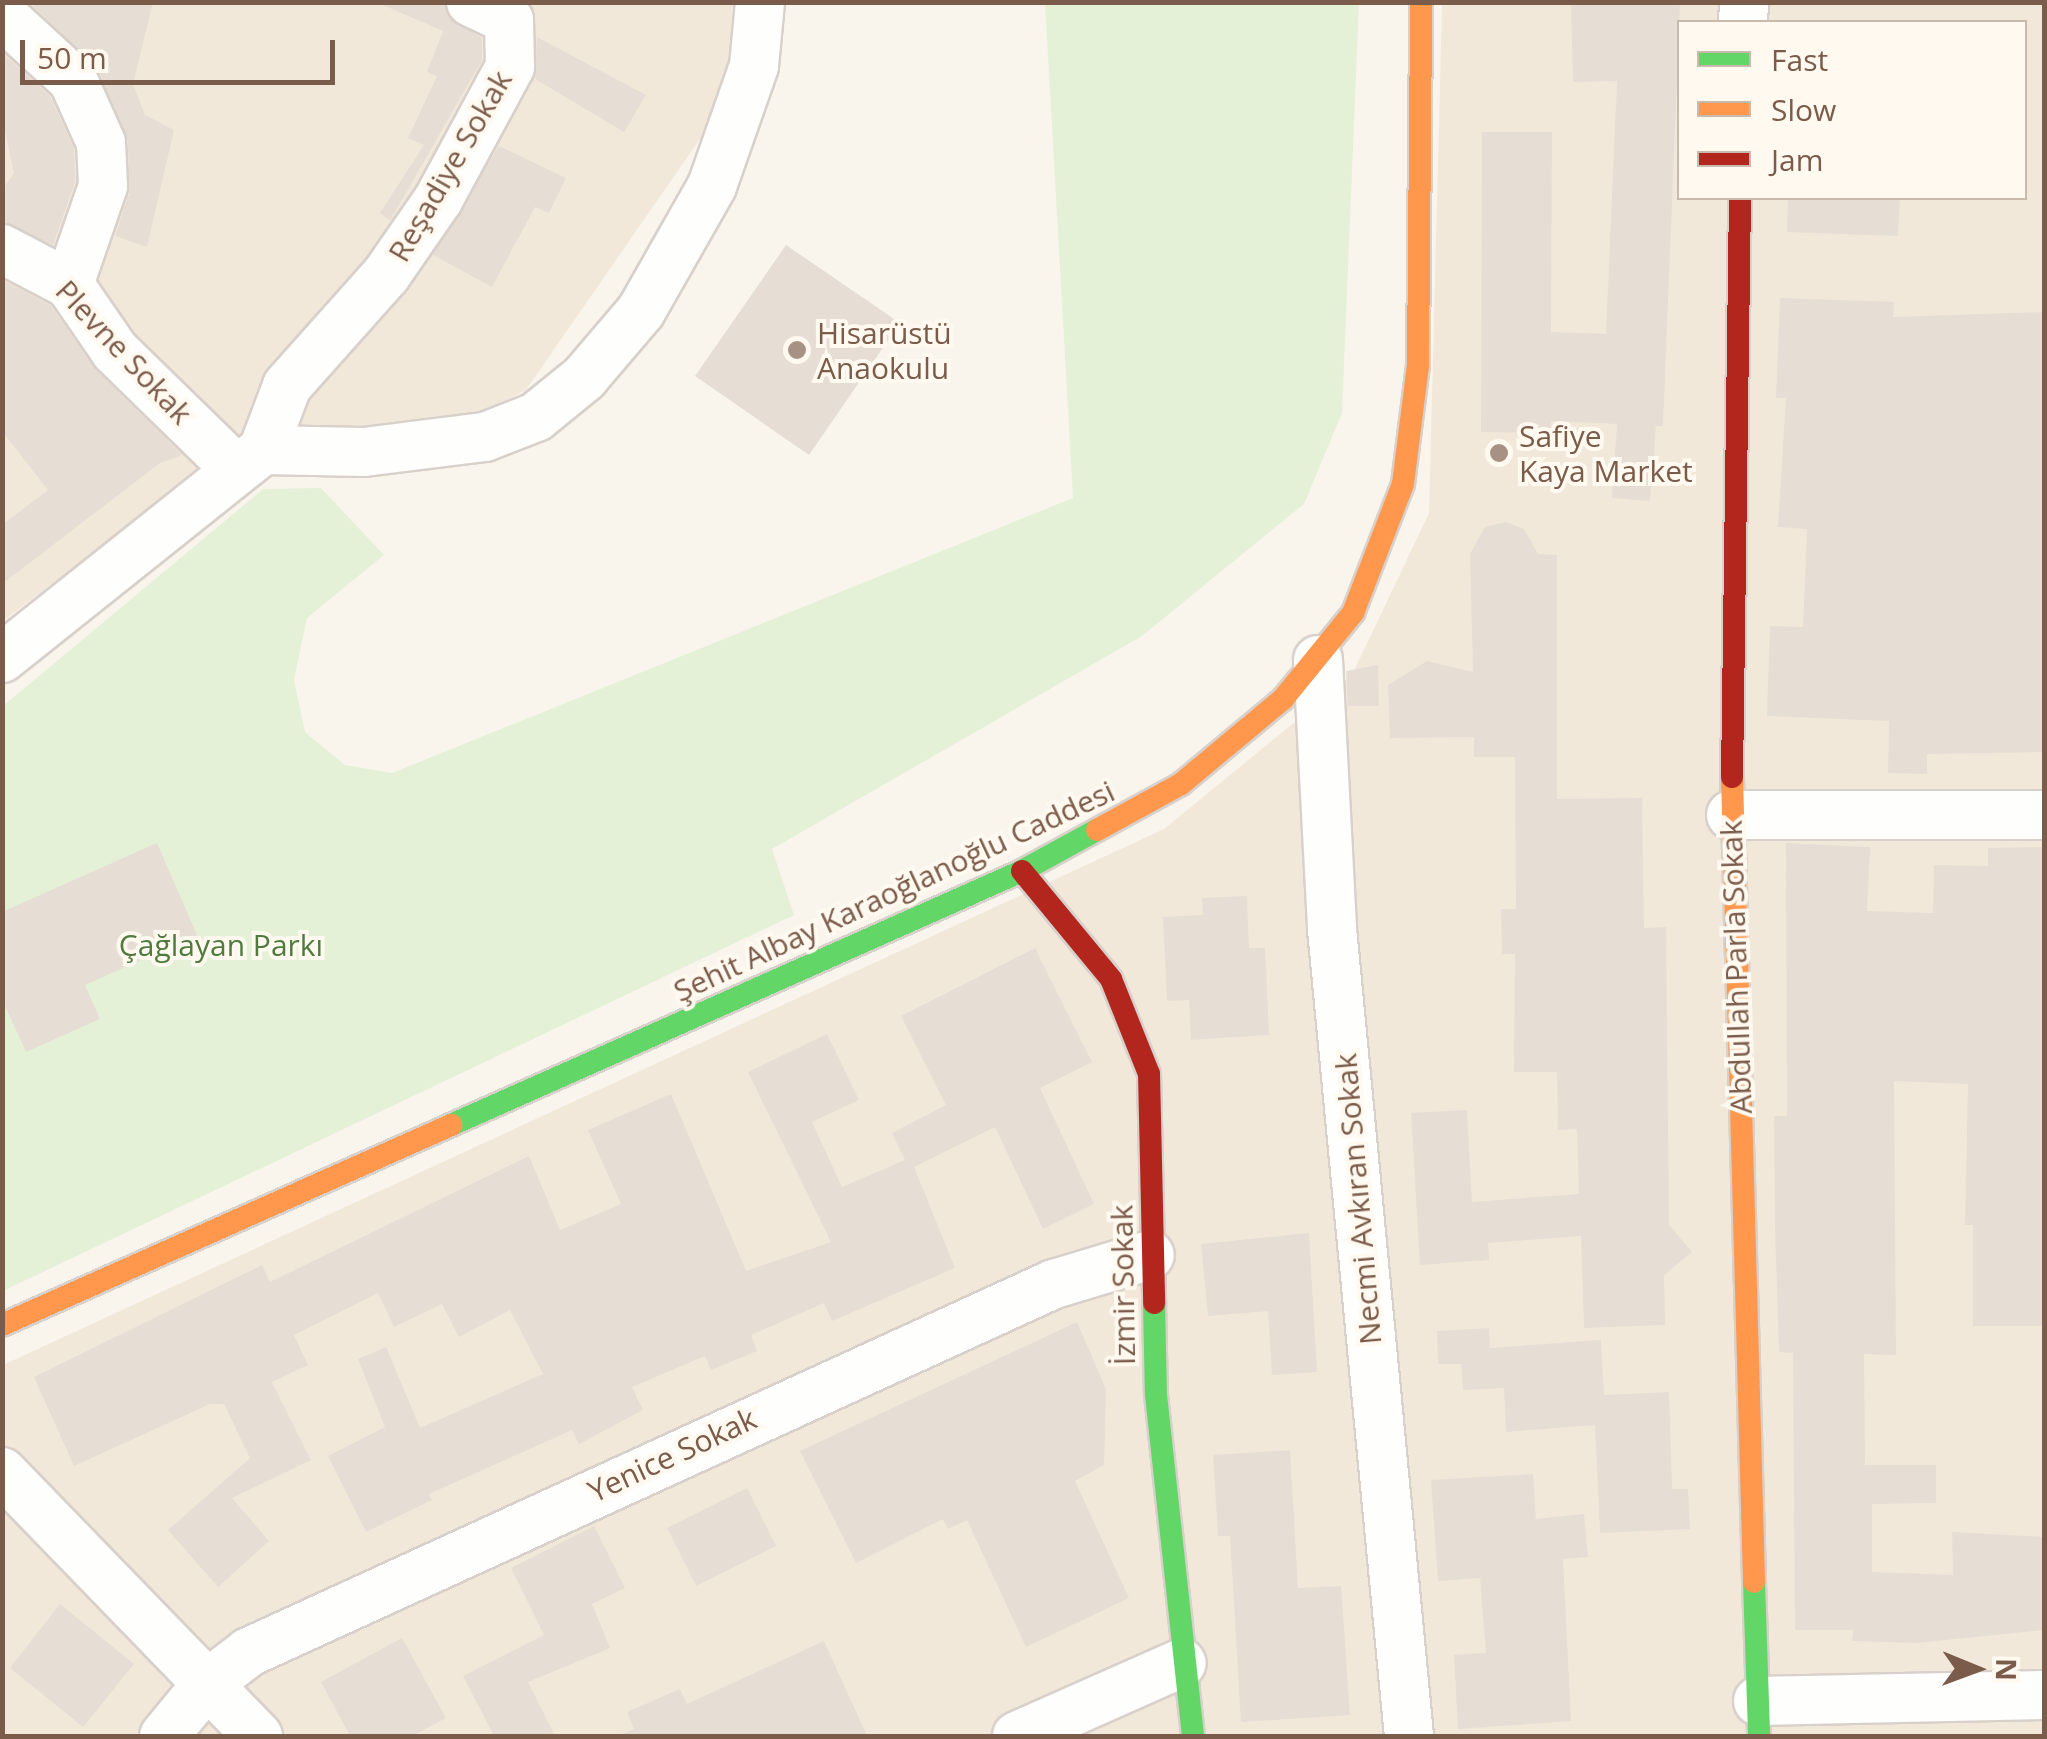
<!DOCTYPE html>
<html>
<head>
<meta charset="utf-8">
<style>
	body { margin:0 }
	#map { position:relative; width:2047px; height:1739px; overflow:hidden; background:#f9f5ed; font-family:"Open Sans",sans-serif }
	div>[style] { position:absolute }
	.residential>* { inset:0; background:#f2e8da }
	.green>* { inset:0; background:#e5f1d7 }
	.building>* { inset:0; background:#e6ddd4 }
	.roads { filter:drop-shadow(2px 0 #d8d0ca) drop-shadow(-2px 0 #d8d0ca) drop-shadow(0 2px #d8d0ca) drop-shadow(0 -2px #d8d0ca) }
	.street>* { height:48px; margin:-24px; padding:0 24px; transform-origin:24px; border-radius:24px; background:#fefefc }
	.fast>* { height:22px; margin:-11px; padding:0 11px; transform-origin:11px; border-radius:11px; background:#63d668 }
	.slow>* { height:22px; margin:-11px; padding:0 11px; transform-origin:11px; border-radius:11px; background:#ff974d }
	.jam>* { height:22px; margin:-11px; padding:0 11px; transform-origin:11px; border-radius:11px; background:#b3261e }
	.dots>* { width:28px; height:28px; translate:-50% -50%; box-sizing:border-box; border:5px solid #fff9f0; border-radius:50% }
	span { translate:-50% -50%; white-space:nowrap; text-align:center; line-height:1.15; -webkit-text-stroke:8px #fff9f0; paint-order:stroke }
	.street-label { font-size:30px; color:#7b5b4a }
	.poi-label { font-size:30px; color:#7b5b4a }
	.left { translate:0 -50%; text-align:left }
	.park-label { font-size:30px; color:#507b3e }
	.frame { position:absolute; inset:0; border:5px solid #7b5b4a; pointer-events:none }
	.legend { position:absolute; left:1677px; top:20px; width:350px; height:180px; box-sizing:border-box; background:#fff9f0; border:2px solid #cabaae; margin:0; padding:12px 18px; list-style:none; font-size:30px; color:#7b5b4a }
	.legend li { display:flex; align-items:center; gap:20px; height:50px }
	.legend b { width:50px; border:2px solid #cabaae }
	.north { position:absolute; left:1927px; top:1619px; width:100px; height:100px; -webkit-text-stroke:8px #fff9f0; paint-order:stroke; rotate:91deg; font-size:28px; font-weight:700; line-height:40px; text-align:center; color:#7b5b4a }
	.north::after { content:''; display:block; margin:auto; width:35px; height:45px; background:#7b5b4a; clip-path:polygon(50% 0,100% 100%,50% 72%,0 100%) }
	.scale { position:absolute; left:20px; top:40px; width:315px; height:45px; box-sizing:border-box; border:5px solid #7b5b4a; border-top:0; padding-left:12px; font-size:30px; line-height:35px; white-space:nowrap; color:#7b5b4a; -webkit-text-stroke:8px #fff9f0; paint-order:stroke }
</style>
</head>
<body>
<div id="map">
	<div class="residential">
		<div style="clip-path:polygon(3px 3px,748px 3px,722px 107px,526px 390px,459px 424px,249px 433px,3px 621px)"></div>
		<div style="clip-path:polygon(evenodd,1442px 3px,2044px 3px,2044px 1736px,3px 1736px,3px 1365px,1164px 829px,1352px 675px,1429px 513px,1442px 3px,1680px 22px,2024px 22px,2024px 198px,1680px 198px,1680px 22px)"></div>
	</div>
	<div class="green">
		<div style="clip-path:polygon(1045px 3px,1359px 3px,1342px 413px,1304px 504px,1142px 636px,772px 849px,794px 915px,3px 1291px,3px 706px,263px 489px,321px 488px,384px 555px,307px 618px,294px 680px,305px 732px,345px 765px,392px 773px,1073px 498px)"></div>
	</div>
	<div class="building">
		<div style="clip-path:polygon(29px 2px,153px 2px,133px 84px,145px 115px,174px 130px,147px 247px,115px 236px,129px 194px,128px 142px,98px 69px)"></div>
		<div style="clip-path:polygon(376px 2px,444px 2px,449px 18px,482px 38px,482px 60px,390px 221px,380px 213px,424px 145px,408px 138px,437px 76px,427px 72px,443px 31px)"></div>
		<div style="clip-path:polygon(1571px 2px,1680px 2px,1663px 426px,1656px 426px,1650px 501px,1612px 498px,1617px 424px,1551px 421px,1550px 433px,1481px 432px,1482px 132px,1552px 132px,1551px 332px,1606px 334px,1617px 81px,1573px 82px)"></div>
		<div style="clip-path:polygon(537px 37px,646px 95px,624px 132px,535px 79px)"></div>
		<div style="clip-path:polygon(2px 53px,50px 96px,74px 149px,75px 182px,53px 245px,2px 222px,2px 190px,14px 173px,2px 117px)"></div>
		<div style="clip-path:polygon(499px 146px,566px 178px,549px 213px,535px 207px,492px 287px,433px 255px)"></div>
		<div style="clip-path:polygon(1788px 198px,1900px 198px,1898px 236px,1787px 232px)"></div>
		<div style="clip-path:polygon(786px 245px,900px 323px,809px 455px,695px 376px)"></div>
		<div style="clip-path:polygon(2px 280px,50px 305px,96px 370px,182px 455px,160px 463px,2px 584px,2px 525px,48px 490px,2px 431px)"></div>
		<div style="clip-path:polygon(1780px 298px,1894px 302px,1893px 317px,2044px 312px,2044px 752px,1927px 754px,1927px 774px,1888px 773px,1889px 721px,1767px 716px,1770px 626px,1803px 627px,1807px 529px,1778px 527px,1786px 398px,1776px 398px)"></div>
		<div style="clip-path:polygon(1506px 522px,1524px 529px,1538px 554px,1557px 555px,1557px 799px,1642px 798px,1644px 928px,1666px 927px,1669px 1225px,1692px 1252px,1664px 1275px,1665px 1325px,1584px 1328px,1581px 1236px,1488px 1243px,1489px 1260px,1420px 1265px,1411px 1113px,1467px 1110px,1472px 1202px,1579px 1194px,1577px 1129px,1558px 1130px,1557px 1072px,1514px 1072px,1515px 954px,1502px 954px,1501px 909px,1516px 909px,1515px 757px,1474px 757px,1474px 737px,1390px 738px,1388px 685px,1427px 661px,1473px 672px,1470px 554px,1485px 527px)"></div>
		<div style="clip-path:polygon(1378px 665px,1379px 706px,1348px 706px,1346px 671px)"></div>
		<div style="clip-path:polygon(157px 843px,197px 935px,85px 985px,100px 1019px,26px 1052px,2px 999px,2px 912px)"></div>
		<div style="clip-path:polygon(1786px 843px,1870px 847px,1867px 911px,1933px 913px,1934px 865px,1988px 866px,1988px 848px,2044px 847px,2044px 1326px,1973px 1326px,1973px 1225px,1965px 1225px,1968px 1084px,1894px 1081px,1896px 1355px,1864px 1354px,1865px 1465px,1936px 1465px,1936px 1503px,1872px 1504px,1872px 1572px,1953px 1575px,1952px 1532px,2044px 1537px,2044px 1630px,1916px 1643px,1852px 1641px,1853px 1630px,1795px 1630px,1793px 1353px,1779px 1352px,1775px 1227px,1774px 1116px,1787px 1116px)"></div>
		<div style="clip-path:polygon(1247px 896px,1249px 948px,1265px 948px,1269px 1035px,1191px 1040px,1189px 1000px,1167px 1001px,1163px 917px,1203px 915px,1202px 898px)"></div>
		<div style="clip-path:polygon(1035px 948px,1092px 1062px,1040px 1088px,1094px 1204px,1043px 1229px,995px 1127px,914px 1167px,955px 1268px,832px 1321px,824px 1303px,751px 1335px,757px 1351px,711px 1370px,705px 1356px,632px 1387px,643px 1410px,579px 1444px,572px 1430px,429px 1494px,432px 1500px,366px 1532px,328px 1456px,385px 1427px,358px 1359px,386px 1347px,420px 1428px,543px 1374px,510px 1310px,459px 1337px,442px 1304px,394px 1327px,378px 1293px,294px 1335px,308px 1365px,272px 1382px,311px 1460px,232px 1498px,269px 1541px,218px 1587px,168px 1530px,250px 1458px,224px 1404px,210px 1404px,74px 1466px,34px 1377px,262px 1265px,270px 1282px,529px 1156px,560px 1230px,621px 1204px,588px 1130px,671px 1094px,746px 1271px,831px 1242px,748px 1072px,827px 1034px,859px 1100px,812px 1122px,842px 1187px,905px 1160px,892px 1133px,946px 1105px,901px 1016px)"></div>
		<div style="clip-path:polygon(1309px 1233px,1317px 1372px,1272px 1375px,1268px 1311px,1208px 1316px,1201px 1244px)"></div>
		<div style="clip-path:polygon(1077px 1322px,1106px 1389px,1104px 1465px,1075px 1481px,1129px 1598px,1026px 1647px,967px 1520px,948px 1529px,943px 1519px,856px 1563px,800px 1451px)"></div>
		<div style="clip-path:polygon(1489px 1328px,1490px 1348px,1601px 1340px,1604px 1395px,1669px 1392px,1672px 1489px,1688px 1489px,1690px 1529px,1600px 1533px,1595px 1425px,1506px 1432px,1504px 1388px,1463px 1390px,1461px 1364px,1438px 1364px,1437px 1331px)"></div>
		<div style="clip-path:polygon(1290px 1450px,1298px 1588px,1341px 1586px,1350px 1715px,1241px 1722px,1230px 1536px,1218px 1536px,1213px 1455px)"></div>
		<div style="clip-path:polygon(1533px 1474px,1536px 1519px,1584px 1514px,1588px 1557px,1563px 1559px,1571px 1721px,1458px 1729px,1454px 1655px,1486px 1653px,1480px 1578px,1438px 1581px,1431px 1480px)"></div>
		<div style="clip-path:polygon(747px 1488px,776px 1546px,696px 1586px,667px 1528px)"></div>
		<div style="clip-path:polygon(594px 1526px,625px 1588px,592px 1604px,610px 1648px,528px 1682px,555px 1736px,494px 1736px,463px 1676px,544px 1635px,511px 1568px)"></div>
		<div style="clip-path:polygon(60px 1604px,134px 1664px,83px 1727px,10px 1668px)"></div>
		<div style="clip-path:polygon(402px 1638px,446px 1718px,412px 1736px,350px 1736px,321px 1682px)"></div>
		<div style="clip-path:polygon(824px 1641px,867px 1736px,618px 1736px,634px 1729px,627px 1712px,680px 1689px,687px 1704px)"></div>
	</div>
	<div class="roads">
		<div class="street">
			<div style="left:2px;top:15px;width:96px;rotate:42.5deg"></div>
			<div style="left:73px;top:80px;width:69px;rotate:66deg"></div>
			<div style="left:101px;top:143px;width:43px;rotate:87.3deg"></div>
			<div style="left:103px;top:186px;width:104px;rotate:109.1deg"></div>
			<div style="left:1743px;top:22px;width:20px;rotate:-87deg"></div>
			<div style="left:2px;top:249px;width:76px;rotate:27.6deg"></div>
			<div style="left:69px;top:284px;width:81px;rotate:55.5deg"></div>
			<div style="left:115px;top:351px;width:169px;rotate:44.3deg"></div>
			<div style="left:263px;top:450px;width:101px;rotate:1.1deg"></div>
			<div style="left:364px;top:452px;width:122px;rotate:-7.1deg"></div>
			<div style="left:485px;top:437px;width:55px;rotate:-21.4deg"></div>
			<div style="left:536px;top:417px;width:62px;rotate:-39.1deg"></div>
			<div style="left:584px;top:378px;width:88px;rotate:-49.6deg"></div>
			<div style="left:641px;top:311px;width:144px;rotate:-60.4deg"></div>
			<div style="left:712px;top:186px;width:127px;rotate:-70.7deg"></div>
			<div style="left:754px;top:66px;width:64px;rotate:-84.6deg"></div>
			<div style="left:263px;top:450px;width:68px;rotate:-69.4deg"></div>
			<div style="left:287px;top:386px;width:149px;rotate:-48.3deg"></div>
			<div style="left:386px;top:275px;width:91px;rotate:-55.3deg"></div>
			<div style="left:438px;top:200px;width:151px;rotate:-61.6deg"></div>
			<div style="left:510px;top:67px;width:47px;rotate:-91.2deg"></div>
			<div style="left:509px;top:20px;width:42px;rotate:-154.7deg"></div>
			<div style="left:2px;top:658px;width:334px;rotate:-38.6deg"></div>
			<div style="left:1318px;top:660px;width:269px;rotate:87deg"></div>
			<div style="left:1332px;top:929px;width:811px;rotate:84.55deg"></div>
			<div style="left:1731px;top:815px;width:313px"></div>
			<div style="left:2px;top:1472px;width:368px;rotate:45.9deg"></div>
			<div style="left:1758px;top:1701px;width:286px;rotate:-1.2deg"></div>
			<div style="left:164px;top:1736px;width:67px;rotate:-50.4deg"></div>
			<div style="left:207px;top:1684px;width:53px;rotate:-37.3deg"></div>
			<div style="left:249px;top:1652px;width:885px;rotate:-24.57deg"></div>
			<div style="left:1054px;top:1284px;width:100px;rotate:-16.8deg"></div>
			<div style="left:1017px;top:1736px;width:180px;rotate:-23.9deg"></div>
		</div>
		<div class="fast">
			<div style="left:451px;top:1125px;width:625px;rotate:-23.98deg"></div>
			<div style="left:1022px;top:871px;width:85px;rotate:-28.7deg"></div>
			<div style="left:1154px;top:1303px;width:92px;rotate:88.8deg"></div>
			<div style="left:1156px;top:1395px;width:343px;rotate:83.8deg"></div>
			<div style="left:1754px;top:1582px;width:154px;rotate:88.1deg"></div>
		</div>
		<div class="slow">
			<div style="left:1732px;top:777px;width:805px;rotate:88.43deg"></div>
			<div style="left:1097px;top:830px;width:96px;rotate:-28.7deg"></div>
			<div style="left:1181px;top:784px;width:133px;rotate:-39.8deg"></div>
			<div style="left:1283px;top:699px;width:111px;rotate:-50.9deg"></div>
			<div style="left:1353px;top:613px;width:138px;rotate:-68.8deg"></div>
			<div style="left:1403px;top:484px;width:120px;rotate:-82.8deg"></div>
			<div style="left:1418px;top:365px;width:363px;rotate:-89.5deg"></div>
			<div style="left:2px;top:1325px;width:492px;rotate:-24deg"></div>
		</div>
		<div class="jam">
			<div style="left:1732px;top:777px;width:579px;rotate:-89.21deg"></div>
			<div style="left:1022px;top:871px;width:140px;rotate:50.5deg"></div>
			<div style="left:1111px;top:979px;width:102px;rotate:68.2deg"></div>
			<div style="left:1149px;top:1074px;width:229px;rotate:88.7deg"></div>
		</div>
	</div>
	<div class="dots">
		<div style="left:797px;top:350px;background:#a79183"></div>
		<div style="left:1499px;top:453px;background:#a79183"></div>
	</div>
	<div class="street-label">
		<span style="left:450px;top:166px;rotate:-60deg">Reşadiye Sokak</span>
		<span style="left:124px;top:352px;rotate:47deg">Plevne Sokak</span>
		<span style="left:894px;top:891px;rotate:-25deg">Şehit Albay Karaoğlanoğlu Caddesi</span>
		<span style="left:1736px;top:967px;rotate:-92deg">Abdullah Parla Sokak</span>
		<span style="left:1358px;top:1199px;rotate:-95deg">Necmi Avkıran Sokak</span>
		<span style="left:1123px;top:1285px;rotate:-91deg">İzmir Sokak</span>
		<span style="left:672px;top:1455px;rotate:-25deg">Yenice Sokak</span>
	</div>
	<div class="poi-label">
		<span class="left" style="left:817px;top:350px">Hisarüstü<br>Anaokulu</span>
		<span class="left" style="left:1519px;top:453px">Safiye<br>Kaya Market</span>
	</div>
	<div class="park-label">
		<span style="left:221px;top:945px">Çağlayan Parkı</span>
	</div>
	<div class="frame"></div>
	<ul class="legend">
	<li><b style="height:12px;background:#63d668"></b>Fast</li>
	<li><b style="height:12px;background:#ff974d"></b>Slow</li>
	<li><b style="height:12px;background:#b3261e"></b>Jam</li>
	</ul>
	<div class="north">N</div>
	<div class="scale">50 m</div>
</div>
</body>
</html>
